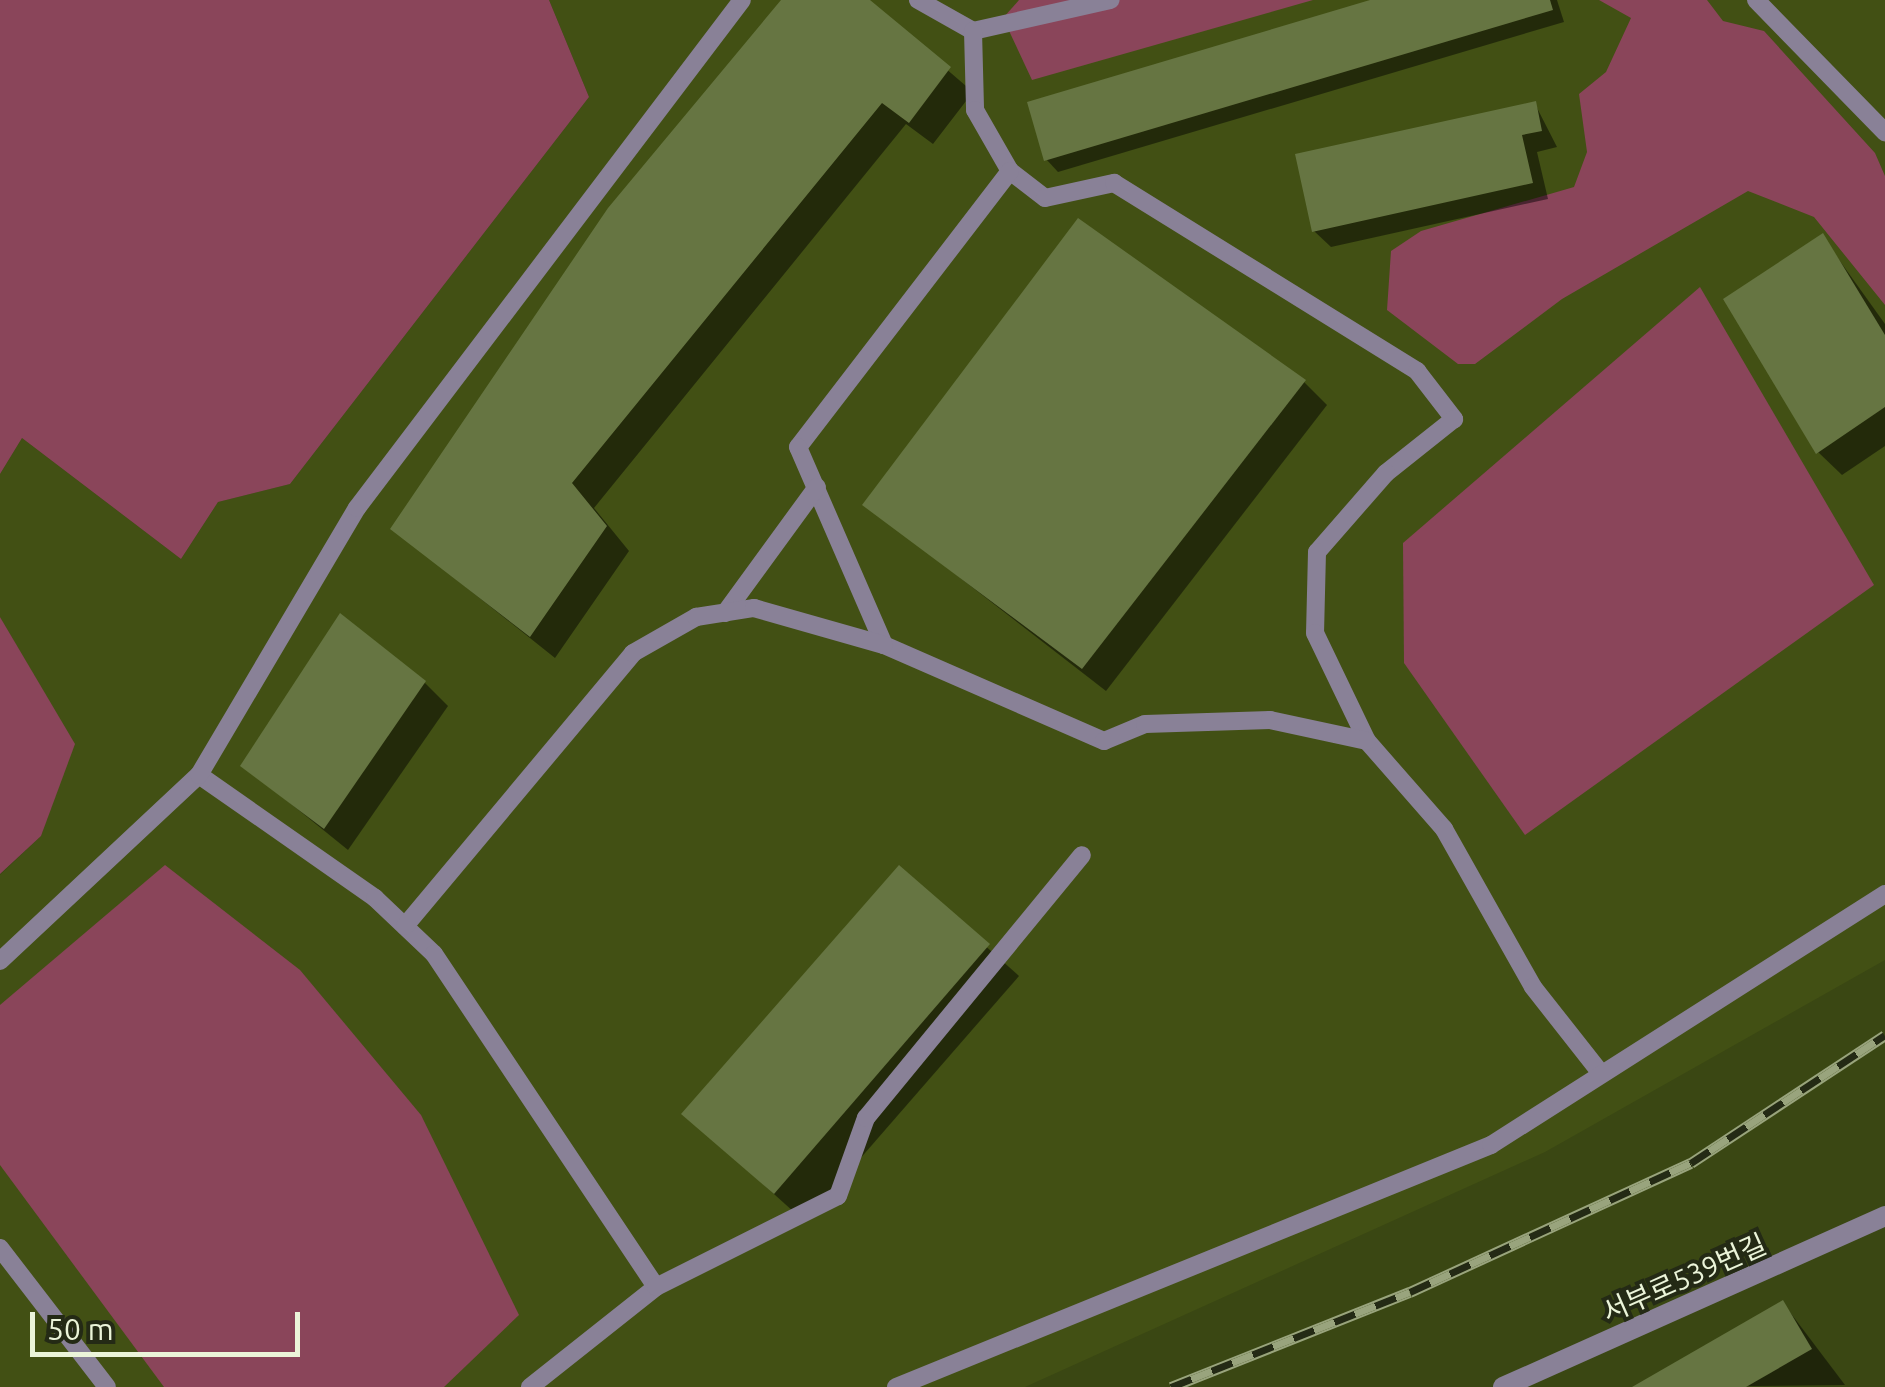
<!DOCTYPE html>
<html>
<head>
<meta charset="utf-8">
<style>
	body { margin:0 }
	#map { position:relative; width:1885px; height:1387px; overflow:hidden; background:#3a4713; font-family:Ubuntu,"Noto Sans KR",sans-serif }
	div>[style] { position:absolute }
	.built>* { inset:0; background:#425014 }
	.green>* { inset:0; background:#8a455a }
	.shadow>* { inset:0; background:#0007 }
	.building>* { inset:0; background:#667542 }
	.lane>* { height:18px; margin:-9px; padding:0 9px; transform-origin:9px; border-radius:9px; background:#898197 }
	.street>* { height:20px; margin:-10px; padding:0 10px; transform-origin:10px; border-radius:10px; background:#898197 }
	.rail>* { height:11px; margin-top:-5.5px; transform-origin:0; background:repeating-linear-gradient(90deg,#242a15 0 22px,#99a47d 0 44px); box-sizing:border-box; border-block:2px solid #99a47d }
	span { translate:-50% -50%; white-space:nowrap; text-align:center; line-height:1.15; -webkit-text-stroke:8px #242a15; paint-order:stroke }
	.street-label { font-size:28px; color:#ebf4d9 }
	.scale { position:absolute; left:30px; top:1312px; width:270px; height:45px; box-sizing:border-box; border:5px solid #ebf4d9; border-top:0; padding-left:12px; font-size:30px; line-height:35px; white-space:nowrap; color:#ebf4d9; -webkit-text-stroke:8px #242a15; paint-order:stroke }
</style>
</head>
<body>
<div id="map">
	<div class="built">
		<div style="clip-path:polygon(549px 0,1885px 0,1885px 960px,1545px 1152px,1025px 1387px,0 1387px,0 875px,41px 836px,74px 744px,0 617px,0 474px,22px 438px,181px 559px,218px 502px,290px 484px,589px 97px)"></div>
	</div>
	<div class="green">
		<div style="clip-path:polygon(0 0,549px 0,589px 97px,290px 484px,218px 502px,181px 559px,22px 438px,0 474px)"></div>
		<div style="clip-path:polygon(1019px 0,1313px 0,1032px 80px,1003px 18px)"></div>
		<div style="clip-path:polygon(1599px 0,1707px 0,1723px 21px,1764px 31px,1875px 153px,1885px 176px,1885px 305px,1814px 217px,1748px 191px,1562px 299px,1475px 364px,1458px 364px,1387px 310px,1391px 251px,1421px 231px,1574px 187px,1587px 152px,1579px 94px,1606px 72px,1631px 18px)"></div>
		<div style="clip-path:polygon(1700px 287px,1874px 585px,1525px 835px,1404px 663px,1403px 543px)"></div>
		<div style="clip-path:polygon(0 617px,75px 744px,41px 836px,0 874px)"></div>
		<div style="clip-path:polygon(165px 865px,300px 970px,421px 1115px,519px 1315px,444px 1387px,164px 1387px,0 1165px,0 1005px)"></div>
	</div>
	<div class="shadow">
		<div style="clip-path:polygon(784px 0,866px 0,973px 92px,933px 144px,906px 124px,594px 508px,629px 551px,555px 658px,393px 529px)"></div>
		<div style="clip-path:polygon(1379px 0,1557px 0,1564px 22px,1058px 172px,1046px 159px)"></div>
		<div style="clip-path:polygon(1535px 104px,1557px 147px,1537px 152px,1548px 199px,1331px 247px,1314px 231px)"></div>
		<div style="clip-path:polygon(1822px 236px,1885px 324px,1885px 446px,1842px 475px,1818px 452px)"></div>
		<div style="clip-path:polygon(1304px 382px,1327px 405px,1106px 691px,865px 504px)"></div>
		<div style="clip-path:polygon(425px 683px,448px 706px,348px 850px,244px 766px)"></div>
		<div style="clip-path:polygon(899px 869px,1019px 976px,805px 1222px,685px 1114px)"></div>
		<div style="clip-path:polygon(1783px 1303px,1845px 1385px,1637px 1387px)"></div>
	</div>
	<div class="building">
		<div style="clip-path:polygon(781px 0,870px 0,951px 67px,909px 123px,882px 103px,572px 483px,607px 526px,530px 637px,390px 529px,608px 208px)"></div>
		<div style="clip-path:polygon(1370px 0,1550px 0,1553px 10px,1044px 161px,1027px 102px)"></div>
		<div style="clip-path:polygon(1536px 101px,1542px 131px,1522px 135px,1533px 183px,1312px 232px,1295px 154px)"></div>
		<div style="clip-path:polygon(1078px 218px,1306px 380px,1082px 669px,862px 505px)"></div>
		<div style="clip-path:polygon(1823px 233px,1885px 335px,1885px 407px,1816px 454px,1723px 299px)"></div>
		<div style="clip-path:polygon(340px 613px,426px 681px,324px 829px,240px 766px)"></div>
		<div style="clip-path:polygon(899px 865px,990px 944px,774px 1194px,681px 1114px)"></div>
		<div style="clip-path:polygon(1783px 1300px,1812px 1349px,1746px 1387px,1632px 1387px)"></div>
	</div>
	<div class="lane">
		<div style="left:918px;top:0;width:63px;rotate:29.4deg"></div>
		<div style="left:973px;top:31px;width:141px;rotate:-12.7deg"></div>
		<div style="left:1756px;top:0;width:185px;rotate:45.7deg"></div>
		<div style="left:973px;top:31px;width:79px;rotate:88.5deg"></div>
		<div style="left:975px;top:110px;width:70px;rotate:60.2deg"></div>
		<div style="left:1010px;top:171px;width:44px;rotate:37.6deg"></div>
		<div style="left:1045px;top:198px;width:71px;rotate:-12.3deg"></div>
		<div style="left:1114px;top:183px;width:357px;rotate:31.8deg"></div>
		<div style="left:1417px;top:371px;width:61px;rotate:52.4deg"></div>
		<div style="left:1454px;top:419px;width:87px;rotate:141.5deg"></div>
		<div style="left:1386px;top:473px;width:105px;rotate:131.1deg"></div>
		<div style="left:1317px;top:552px;width:81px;rotate:91.4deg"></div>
		<div style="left:1315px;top:633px;width:120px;rotate:64.3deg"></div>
		<div style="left:1367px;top:741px;width:117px;rotate:48.8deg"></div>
		<div style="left:1444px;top:829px;width:181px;rotate:60.6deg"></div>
		<div style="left:1533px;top:987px;width:108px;rotate:51.8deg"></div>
		<div style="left:1010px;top:171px;width:348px;rotate:127.5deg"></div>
		<div style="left:798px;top:447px;width:216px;rotate:66.5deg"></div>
		<div style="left:884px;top:645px;width:240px;rotate:23.6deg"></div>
		<div style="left:1104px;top:741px;width:44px;rotate:-22.5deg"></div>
		<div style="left:1145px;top:724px;width:125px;rotate:-1.8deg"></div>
		<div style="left:1270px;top:720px;width:99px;rotate:12.2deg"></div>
		<div style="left:725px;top:613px;width:156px;rotate:-53.9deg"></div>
		<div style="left:199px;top:775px;width:215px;rotate:34.9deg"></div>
		<div style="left:375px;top:898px;width:81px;rotate:43.5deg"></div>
		<div style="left:434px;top:954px;width:400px;rotate:56.3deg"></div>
		<div style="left:405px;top:926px;width:356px;rotate:-50.1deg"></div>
		<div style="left:633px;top:653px;width:73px;rotate:-29.7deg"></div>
		<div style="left:696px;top:617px;width:59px;rotate:-8.8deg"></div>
		<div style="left:754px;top:608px;width:135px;rotate:15.9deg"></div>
		<div style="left:0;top:961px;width:272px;rotate:-43.1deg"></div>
		<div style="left:199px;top:775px;width:310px;rotate:-59.4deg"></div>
		<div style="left:357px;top:508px;width:637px;rotate:-52.84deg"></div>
		<div style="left:0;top:1248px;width:175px;rotate:52.4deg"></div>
		<div style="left:530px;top:1387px;width:161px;rotate:-38.4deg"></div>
		<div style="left:656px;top:1287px;width:203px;rotate:-26.6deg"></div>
		<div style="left:838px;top:1196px;width:83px;rotate:-70.3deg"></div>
		<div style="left:866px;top:1118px;width:340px;rotate:-50.6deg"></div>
		<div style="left:896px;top:1387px;width:642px;rotate:-22.13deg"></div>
		<div style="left:1491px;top:1145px;width:467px;rotate:-32.5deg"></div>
	</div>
	<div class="street">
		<div style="left:1503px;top:1387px;width:419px;rotate:-24.1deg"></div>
	</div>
	<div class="rail">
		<div style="left:1171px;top:1387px;width:257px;rotate:-21.7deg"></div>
		<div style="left:1410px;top:1292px;width:309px;rotate:-24.7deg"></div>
		<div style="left:1691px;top:1163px;width:232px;rotate:-33.4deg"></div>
	</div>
	<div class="street-label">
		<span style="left:1684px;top:1278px;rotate:-24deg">서부로539번길</span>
	</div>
	<div class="scale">50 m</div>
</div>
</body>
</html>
